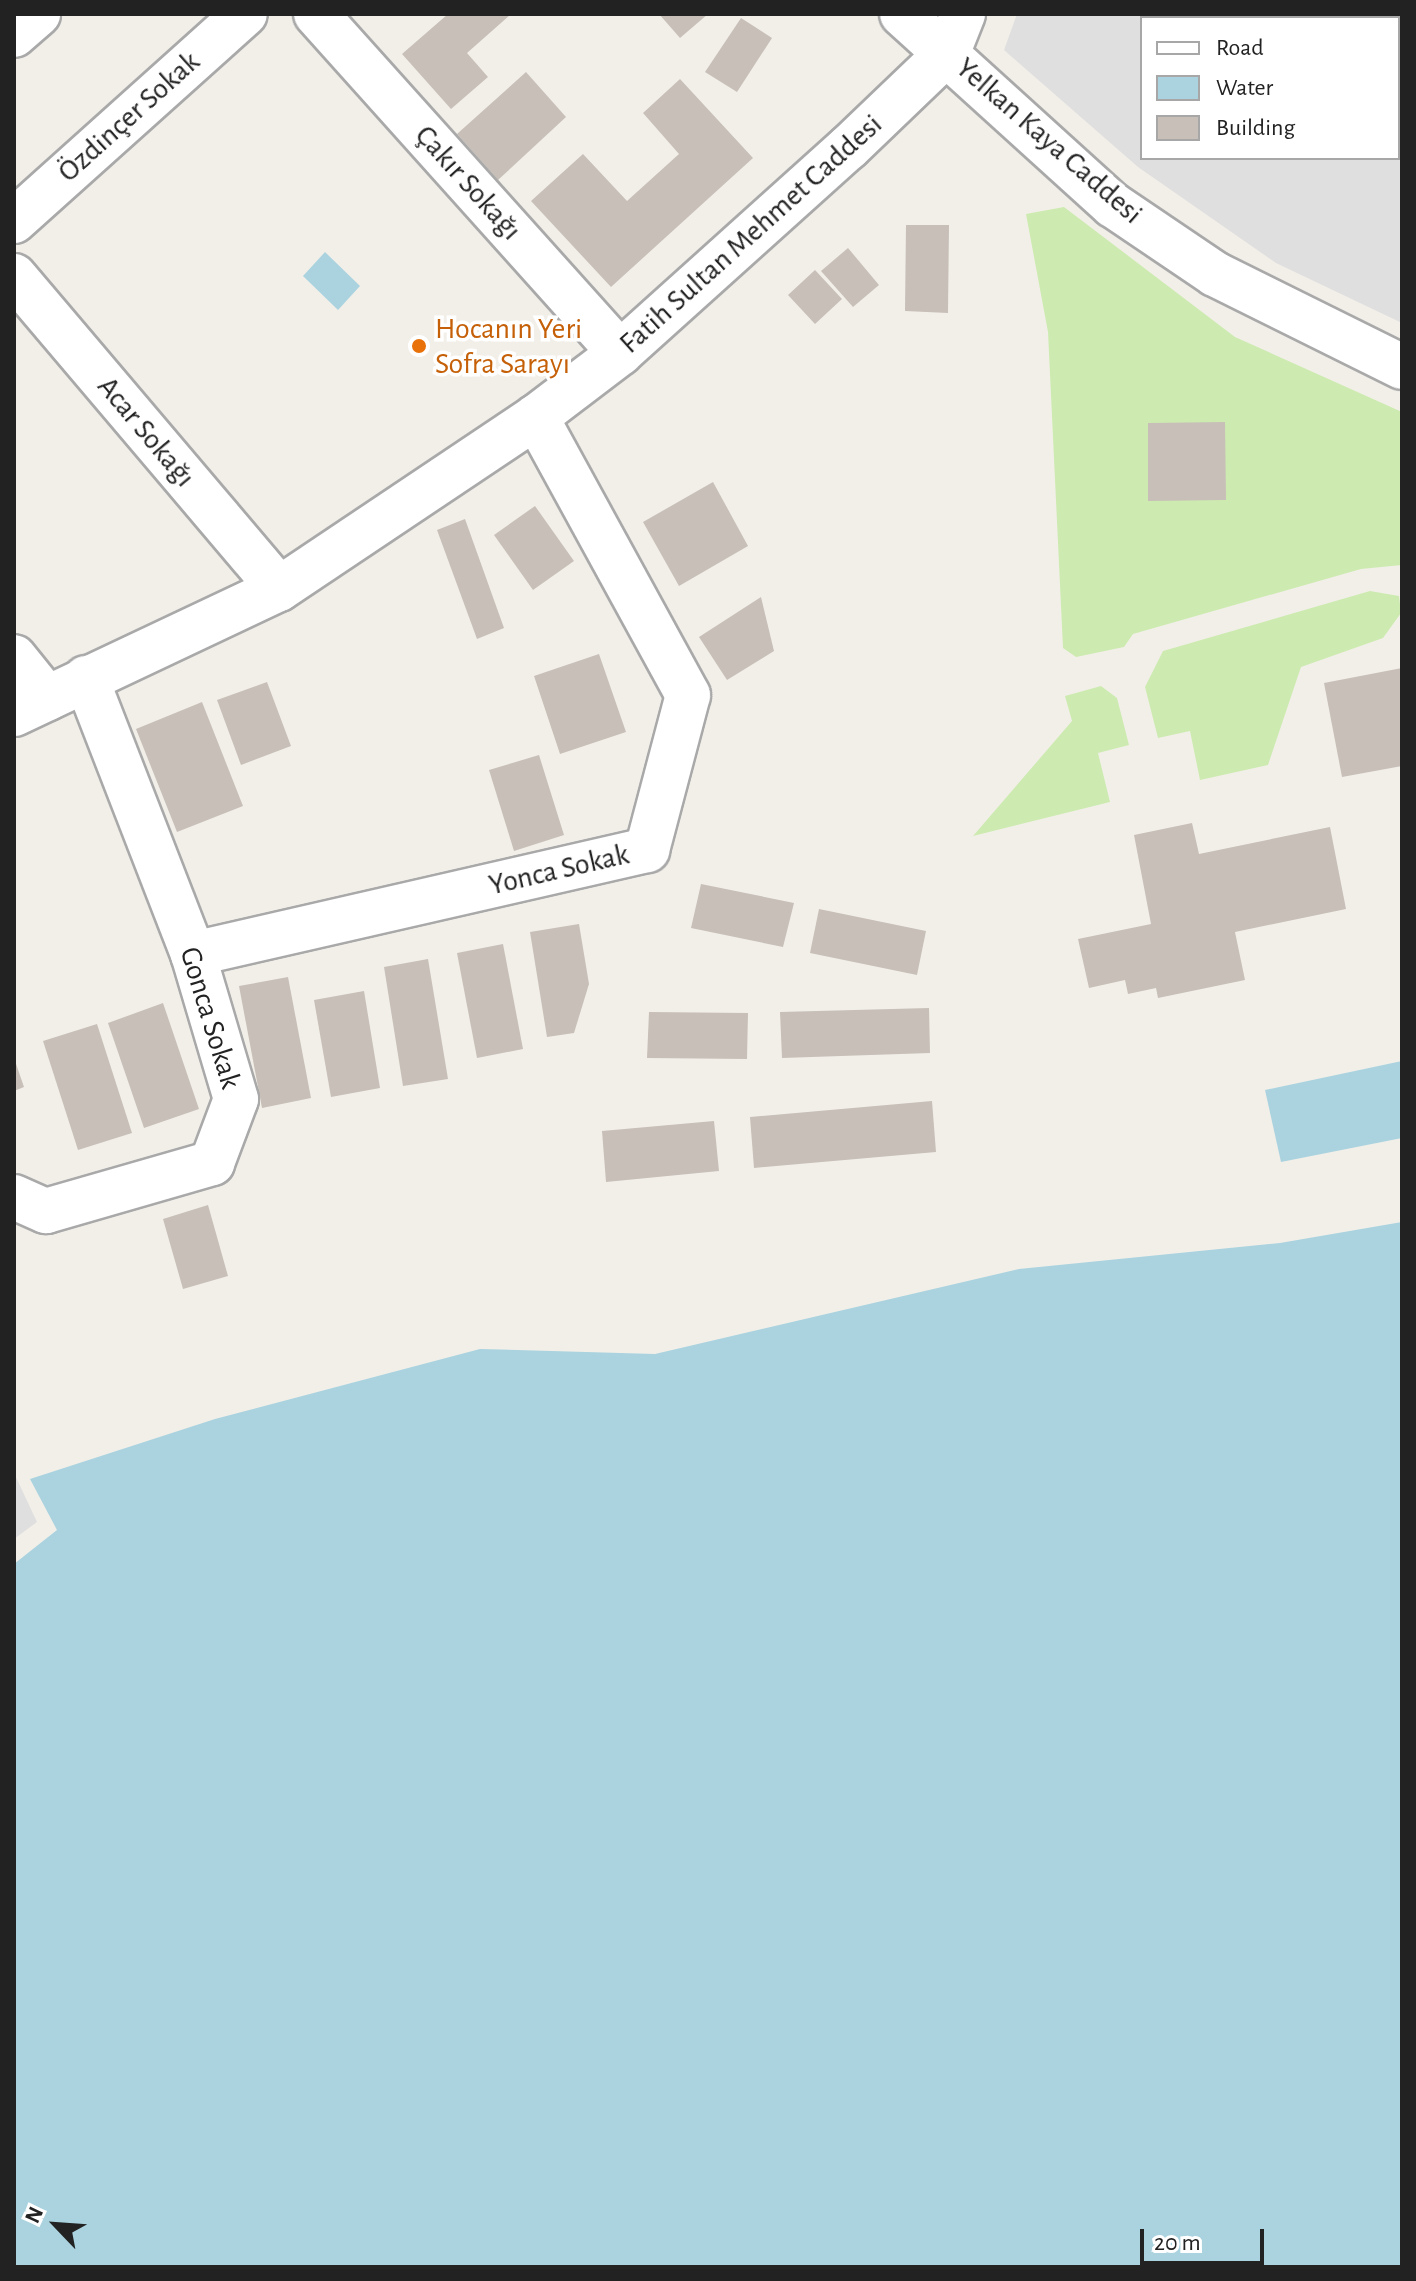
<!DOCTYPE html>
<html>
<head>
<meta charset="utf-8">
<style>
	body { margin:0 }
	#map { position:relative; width:1416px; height:2281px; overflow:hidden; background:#f2efe9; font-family:"Alegreya Sans",sans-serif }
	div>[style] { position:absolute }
	.residential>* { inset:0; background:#e0dfdf }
	.grass>* { inset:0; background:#cdebb0 }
	.water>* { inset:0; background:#aad3df }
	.building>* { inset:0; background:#c7bfb8 }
	.roads { filter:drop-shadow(2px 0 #a9a9a9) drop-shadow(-2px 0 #a9a9a9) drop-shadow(0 2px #a9a9a9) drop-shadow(0 -2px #a9a9a9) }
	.minor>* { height:44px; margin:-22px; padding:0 22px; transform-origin:22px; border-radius:22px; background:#fff }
	.dots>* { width:22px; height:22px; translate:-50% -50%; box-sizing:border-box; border:4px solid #fff; border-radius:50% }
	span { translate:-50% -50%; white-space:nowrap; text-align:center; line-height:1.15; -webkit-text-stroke:7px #fff; paint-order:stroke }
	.street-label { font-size:30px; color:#222 }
	.food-label { font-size:30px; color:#c56008 }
	.left { translate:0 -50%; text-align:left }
	.frame { position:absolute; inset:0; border:16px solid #222; pointer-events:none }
	.legend { position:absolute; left:1140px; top:16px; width:260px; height:144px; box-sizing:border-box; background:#fff; border:2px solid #a7a7a7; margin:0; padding:10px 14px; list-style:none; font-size:24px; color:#222 }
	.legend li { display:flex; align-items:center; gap:16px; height:40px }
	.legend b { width:40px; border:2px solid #a7a7a7 }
	.north { position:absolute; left:16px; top:2185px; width:80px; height:80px; -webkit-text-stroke:6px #fff; paint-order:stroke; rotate:295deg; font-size:22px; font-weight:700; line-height:32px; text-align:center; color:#222 }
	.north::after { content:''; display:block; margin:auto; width:28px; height:36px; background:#222; clip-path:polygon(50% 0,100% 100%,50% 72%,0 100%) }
	.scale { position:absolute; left:1140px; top:2229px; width:124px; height:36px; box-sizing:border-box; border:4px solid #222; border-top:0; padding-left:10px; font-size:24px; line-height:28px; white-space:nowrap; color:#222; -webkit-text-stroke:6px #fff; paint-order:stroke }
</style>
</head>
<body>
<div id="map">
	<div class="residential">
		<div style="clip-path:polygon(evenodd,1017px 14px,1402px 14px,1402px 323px,1276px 263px,1138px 167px,1004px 50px,1017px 14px,1142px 18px,1398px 18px,1398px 158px,1142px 158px,1142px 18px)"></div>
		<div style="clip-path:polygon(14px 1473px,37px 1522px,14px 1539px)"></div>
	</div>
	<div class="grass">
		<div style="clip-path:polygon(1064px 207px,1235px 337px,1402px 412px,1402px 565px,1361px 569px,1133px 634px,1124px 647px,1076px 657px,1063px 648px,1048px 332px,1026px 214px)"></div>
		<div style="clip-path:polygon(1370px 591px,1399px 596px,1401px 613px,1383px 638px,1301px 667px,1268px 765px,1200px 780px,1190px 731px,1158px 738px,1145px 687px,1163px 651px)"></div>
		<div style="clip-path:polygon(1101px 686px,1117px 698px,1129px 745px,1098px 753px,1110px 802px,973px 836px,1072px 721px,1065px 696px)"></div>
	</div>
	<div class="water">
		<div style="clip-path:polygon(325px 252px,360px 286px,338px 310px,303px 276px)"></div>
		<div style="clip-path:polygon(1402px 1061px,1402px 1138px,1281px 1162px,1265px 1090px)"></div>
		<div style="clip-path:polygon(1402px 1222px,1402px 2267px,14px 2267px,14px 1564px,57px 1530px,30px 1479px,215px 1419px,480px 1349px,655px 1354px,1019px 1269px,1280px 1243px)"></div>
	</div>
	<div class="building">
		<div style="clip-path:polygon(448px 14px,511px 14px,467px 53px,488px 77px,451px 109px,402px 54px)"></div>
		<div style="clip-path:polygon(659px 14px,708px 14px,680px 38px)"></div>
		<div style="clip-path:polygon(1169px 14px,1247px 14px,1245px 18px)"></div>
		<div style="clip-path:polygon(741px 18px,772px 38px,737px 92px,705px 72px)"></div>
		<div style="clip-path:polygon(526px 72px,566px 117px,498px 180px,457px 134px)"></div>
		<div style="clip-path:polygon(680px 79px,753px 158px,611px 287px,531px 201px,583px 154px,627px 201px,679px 154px,643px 113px)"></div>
		<div style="clip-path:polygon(906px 225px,949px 225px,948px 313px,905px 311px)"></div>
		<div style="clip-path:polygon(848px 248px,879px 285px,853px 307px,821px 271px)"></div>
		<div style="clip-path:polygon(815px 270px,842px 299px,815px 324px,788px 295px)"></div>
		<div style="clip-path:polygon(1225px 422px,1226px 500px,1148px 501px,1148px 423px)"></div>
		<div style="clip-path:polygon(713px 482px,748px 546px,679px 586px,643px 522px)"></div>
		<div style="clip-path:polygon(535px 506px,574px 561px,533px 590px,494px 535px)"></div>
		<div style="clip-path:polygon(465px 519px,504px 628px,477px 639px,437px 530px)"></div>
		<div style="clip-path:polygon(761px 597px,774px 651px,727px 680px,699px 637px)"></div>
		<div style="clip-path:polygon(599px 654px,626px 732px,560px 754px,534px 676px)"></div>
		<div style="clip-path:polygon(1402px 668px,1402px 766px,1342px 777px,1324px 683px)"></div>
		<div style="clip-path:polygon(267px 682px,291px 746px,241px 765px,217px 700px)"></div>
		<div style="clip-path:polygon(202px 702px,243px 806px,177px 832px,136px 729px)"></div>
		<div style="clip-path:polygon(539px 755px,564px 835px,514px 851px,489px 770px)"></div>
		<div style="clip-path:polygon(1192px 823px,1199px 854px,1330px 827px,1346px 909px,1235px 932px,1245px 980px,1158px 998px,1156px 988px,1128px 994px,1125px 980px,1089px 988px,1078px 939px,1151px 924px,1134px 835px)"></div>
		<div style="clip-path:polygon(701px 884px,794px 903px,783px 947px,691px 928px)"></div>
		<div style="clip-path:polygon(819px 909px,926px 931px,917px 975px,810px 953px)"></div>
		<div style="clip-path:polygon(579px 924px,589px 984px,574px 1033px,547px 1037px,530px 932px)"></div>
		<div style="clip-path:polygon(503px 944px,523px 1049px,477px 1058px,457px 953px)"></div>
		<div style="clip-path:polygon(428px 959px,448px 1079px,403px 1086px,384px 967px)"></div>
		<div style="clip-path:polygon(288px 977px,311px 1098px,262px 1108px,239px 986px)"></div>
		<div style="clip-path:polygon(364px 991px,380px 1088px,331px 1097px,314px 1000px)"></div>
		<div style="clip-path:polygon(163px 1003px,199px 1109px,144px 1128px,108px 1023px)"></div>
		<div style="clip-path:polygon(929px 1008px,930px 1053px,782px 1058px,780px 1012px)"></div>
		<div style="clip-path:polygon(649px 1012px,748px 1013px,747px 1059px,647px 1058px)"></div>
		<div style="clip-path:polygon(97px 1024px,132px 1133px,78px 1150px,43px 1041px)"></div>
		<div style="clip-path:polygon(14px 1058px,24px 1087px,14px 1091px)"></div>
		<div style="clip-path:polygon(932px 1101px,936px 1152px,754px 1168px,750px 1117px)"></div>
		<div style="clip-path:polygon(714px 1121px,719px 1171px,606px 1182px,602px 1131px)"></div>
		<div style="clip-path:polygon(208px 1205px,228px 1276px,183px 1289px,163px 1219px)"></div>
	</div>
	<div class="roads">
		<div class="minor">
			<div style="left:316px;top:14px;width:455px;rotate:48.1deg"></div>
			<div style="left:902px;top:14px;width:285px;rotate:42.2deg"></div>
			<div style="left:1113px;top:205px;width:123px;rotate:34.1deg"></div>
			<div style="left:1215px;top:274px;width:209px;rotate:26.4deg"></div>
			<div style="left:14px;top:35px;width:32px;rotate:-41deg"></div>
			<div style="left:14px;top:221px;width:310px;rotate:-41.9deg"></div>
			<div style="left:14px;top:276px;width:410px;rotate:49.7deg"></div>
			<div style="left:14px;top:657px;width:53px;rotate:51.2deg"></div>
			<div style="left:14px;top:714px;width:293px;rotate:-25.3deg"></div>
			<div style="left:279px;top:589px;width:309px;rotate:-33.8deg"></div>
			<div style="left:536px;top:417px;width:106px;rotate:-37.3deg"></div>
			<div style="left:620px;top:353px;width:307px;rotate:-42deg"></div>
			<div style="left:848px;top:148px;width:139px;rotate:-43.8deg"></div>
			<div style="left:948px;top:52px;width:41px;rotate:-68.5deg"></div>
			<div style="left:193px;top:954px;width:466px;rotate:-12.9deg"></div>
			<div style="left:647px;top:850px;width:160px;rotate:-75.2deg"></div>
			<div style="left:688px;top:695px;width:317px;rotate:-118.7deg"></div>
			<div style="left:14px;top:1197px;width:35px;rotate:24deg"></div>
			<div style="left:46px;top:1211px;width:173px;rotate:-16.1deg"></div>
			<div style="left:212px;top:1163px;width:68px;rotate:-69.4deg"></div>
			<div style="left:236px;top:1099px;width:151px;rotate:-106.5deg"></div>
			<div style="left:193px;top:954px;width:296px;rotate:-111.2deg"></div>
		</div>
	</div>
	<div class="dots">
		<div style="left:419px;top:346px;background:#e8710a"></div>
	</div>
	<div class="street-label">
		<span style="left:129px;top:117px;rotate:-42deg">Özdinçer Sokak</span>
		<span style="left:1049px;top:141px;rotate:41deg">Yelkan Kaya Caddesi</span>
		<span style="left:468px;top:183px;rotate:48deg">Çakır Sokağı</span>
		<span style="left:751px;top:234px;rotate:-42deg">Fatih Sultan Mehmet Caddesi</span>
		<span style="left:146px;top:432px;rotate:50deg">Acar Sokağı</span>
		<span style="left:559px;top:870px;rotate:-13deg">Yonca Sokak</span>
		<span style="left:210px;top:1018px;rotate:73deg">Gonca Sokak</span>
	</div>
	<div class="food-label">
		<span class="left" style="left:435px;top:346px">Hocanın Yeri<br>Sofra Sarayı</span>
	</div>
	<div class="frame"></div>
	<ul class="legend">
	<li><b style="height:10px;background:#fff"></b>Road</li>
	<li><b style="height:22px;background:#aad3df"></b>Water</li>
	<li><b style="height:22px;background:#c7bfb8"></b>Building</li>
	</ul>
	<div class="north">N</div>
	<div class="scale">20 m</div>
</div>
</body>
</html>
